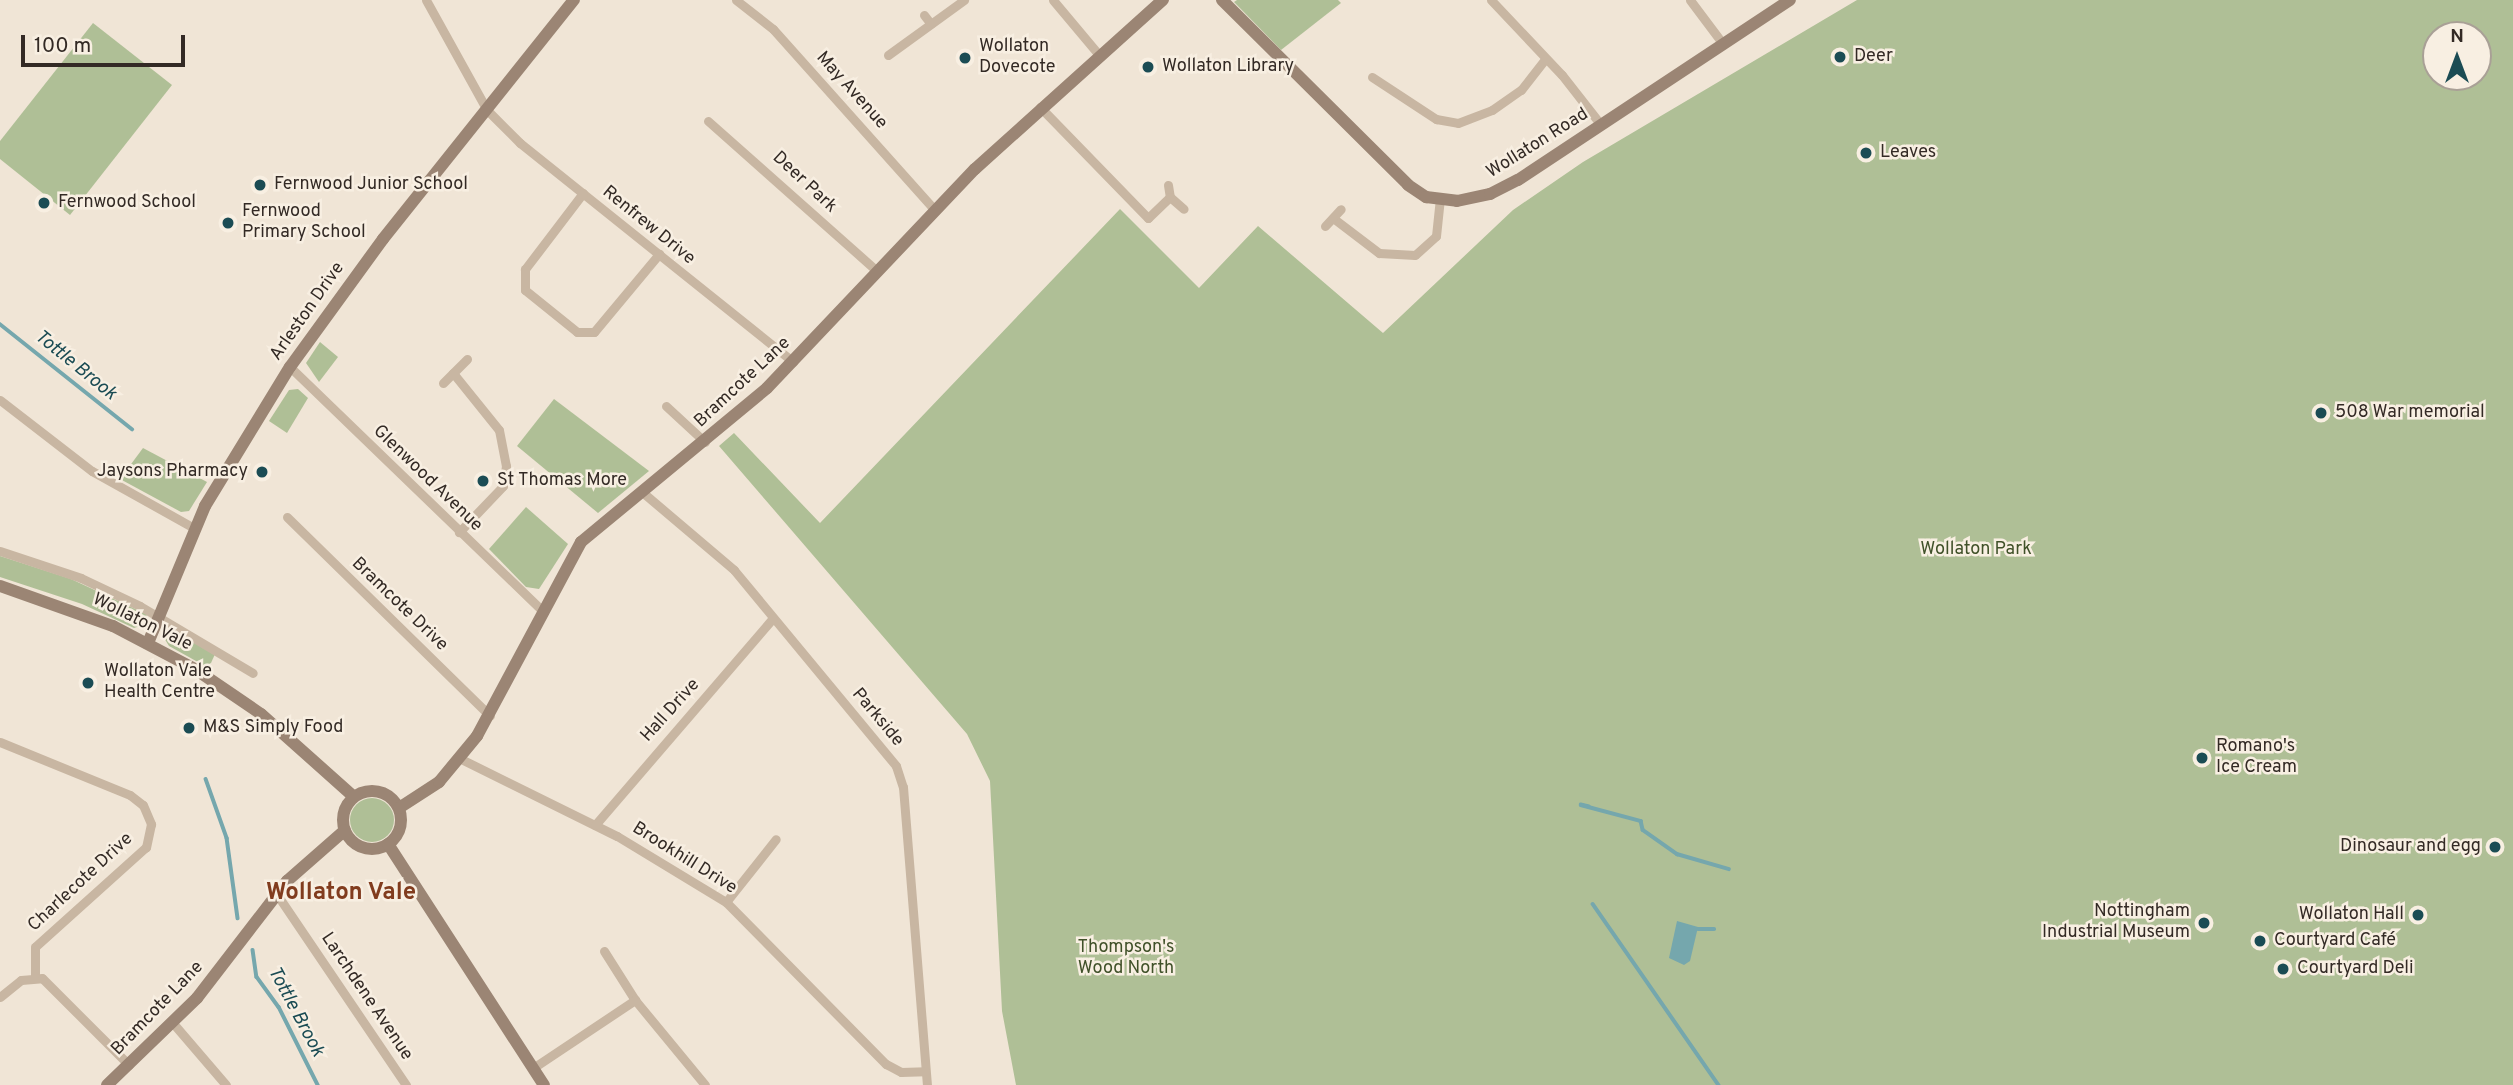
<!DOCTYPE html>
<html>
<head>
<meta charset="utf-8">
<style>
	body { margin:0 }
	#map { position:relative; width:2513px; height:1085px; overflow:hidden; background:#f0e5d6; font-family:Overpass,sans-serif }
	div>[style] { position:absolute }
	.green>* { inset:0; background:#afbf96 }
	.round { border-radius:50% }
	.water>* { inset:0; background:#75a7ad }
	.stream>* { height:3.5px; margin:-1.75px; padding:0 1.75px; transform-origin:1.75px; border-radius:1.75px; background:#75a7ad }
	.street>* { height:9px; margin:-4.5px; padding:0 4.5px; transform-origin:4.5px; border-radius:4.5px; background:#c8b6a2 }
	.secondary>* { height:12px; margin:-6px; padding:0 6px; transform-origin:6px; border-radius:6px; background:#9b8574 }
	.secondary>.ring { margin:-6px; padding:0; box-sizing:content-box; background:none; border:12px solid #9b8574; border-radius:50% }
	.dots>* { width:19px; height:19px; translate:-50% -50%; box-sizing:border-box; border:4px solid #f8efe2; border-radius:50% }
	span { translate:-50% -50%; white-space:nowrap; text-align:center; line-height:1.15; -webkit-text-stroke:5px #f8efe2; paint-order:stroke }
	.poi-label { font-size:18px; color:#332a25 }
	.left { translate:0 -50%; text-align:left }
	.right { translate:-100% -50%; text-align:right }
	.street-label { font-size:18px; color:#332a25 }
	.park-label { font-size:18px; color:#405129 }
	.water-label { font-size:19px; color:#1b4c54; font-style:italic }
	.district-label { font-size:24px; color:#813c1e; font-weight:700 }
	.north { position:absolute; left:2422px; top:21px; width:70px; height:70px; box-sizing:border-box; background:#f8efe2; border:2px solid #a9a096; border-radius:50%; rotate:0deg; font-size:19px; font-weight:700; line-height:28px; text-align:center; color:#332a25 }
	.north::after { content:''; display:block; margin:auto; width:24px; height:32px; background:#1b4c54; clip-path:polygon(50% 0,100% 100%,50% 72%,0 100%) }
	.scale { position:absolute; left:21px; top:35px; width:164px; height:32px; box-sizing:border-box; border:4px solid #332a25; border-top:0; padding-left:9px; font-size:21px; line-height:24px; white-space:nowrap; color:#332a25; -webkit-text-stroke:5px #f8efe2; paint-order:stroke }
</style>
</head>
<body>
<div id="map">
	<div class="green">
		<div style="clip-path:polygon(1237px 0,1338px 0,1341px 3px,1281px 50px,1234px 2px)"></div>
		<div style="clip-path:polygon(evenodd,1857px 0,2513px 0,2513px 1085px,1016px 1085px,1002px 1011px,990px 781px,967px 734px,719px 446px,734px 433px,820px 523px,1120px 209px,1199px 288px,1258px 226px,1383px 333px,1513px 210px,1583px 162px,1857px 0,2436px 35px,2478px 35px,2478px 77px,2436px 77px,2436px 35px)"></div>
		<div style="clip-path:polygon(93px 23px,172px 85px,70px 215px,0 159px,0 141px)"></div>
		<div style="clip-path:polygon(320px 342px,338px 357px,319px 382px,306px 363px)"></div>
		<div style="clip-path:polygon(298px 389px,308px 398px,287px 433px,269px 421px,289px 390px)"></div>
		<div style="clip-path:polygon(554px 399px,649px 471px,598px 513px,517px 446px)"></div>
		<div style="clip-path:polygon(143px 448px,207px 482px,189px 511px,181px 512px,120px 479px)"></div>
		<div style="clip-path:polygon(526px 507px,568px 544px,539px 589px,526px 587px,489px 549px)"></div>
		<div style="clip-path:polygon(0 556px,71px 579px,146px 614px,149px 623px,134px 628px,82px 604px,0 577px)"></div>
		<div style="clip-path:polygon(169px 627px,215px 654px,211px 663px,205px 666px,169px 646px,161px 633px)"></div>
		<div class="round" style="left:350px;top:798px;width:44px;height:44px"></div>
	</div>
	<div class="water">
		<div style="clip-path:polygon(1677px 921px,1698px 927px,1690px 961px,1684px 965px,1669px 958px)"></div>
	</div>
	<div class="stream">
		<div style="left:0;top:324px;width:169px;rotate:38.5deg"></div>
		<div style="left:206px;top:779px;width:63px;rotate:70.4deg"></div>
		<div style="left:227px;top:838px;width:81px;rotate:82.2deg"></div>
		<div style="left:1589px;top:807px;width:8px;rotate:-166deg"></div>
		<div style="left:1581px;top:805px;width:62px;rotate:14.9deg"></div>
		<div style="left:1641px;top:821px;width:9px;rotate:77deg"></div>
		<div style="left:1643px;top:830px;width:42px;rotate:35.2deg"></div>
		<div style="left:1677px;top:854px;width:54px;rotate:16.1deg"></div>
		<div style="left:1593px;top:904px;width:221px;rotate:55.2deg"></div>
		<div style="left:1698px;top:929px;width:16px"></div>
		<div style="left:253px;top:950px;width:27px;rotate:82deg"></div>
		<div style="left:257px;top:977px;width:37px;rotate:54deg"></div>
		<div style="left:279px;top:1007px;width:87px;rotate:63.4deg"></div>
	</div>
	<div class="street">
		<div style="left:426px;top:0;width:126px;rotate:61deg"></div>
		<div style="left:487px;top:110px;width:47px;rotate:45deg"></div>
		<div style="left:520px;top:143px;width:350px;rotate:38.7deg"></div>
		<div style="left:736px;top:0;width:47px;rotate:38.1deg"></div>
		<div style="left:773px;top:29px;width:243px;rotate:48.2deg"></div>
		<div style="left:1053px;top:0;width:72px;rotate:50.1deg"></div>
		<div style="left:1491px;top:0;width:103px;rotate:46.6deg"></div>
		<div style="left:1562px;top:75px;width:63px;rotate:52deg"></div>
		<div style="left:1690px;top:0;width:55px;rotate:53.1deg"></div>
		<div style="left:924px;top:15px;width:11px;rotate:52deg"></div>
		<div style="left:888px;top:55px;width:94px;rotate:-35.9deg"></div>
		<div style="left:1372px;top:77px;width:77px;rotate:33.3deg"></div>
		<div style="left:1436px;top:119px;width:22px;rotate:10deg"></div>
		<div style="left:1458px;top:123px;width:36px;rotate:-21deg"></div>
		<div style="left:1492px;top:110px;width:35px;rotate:-35deg"></div>
		<div style="left:1521px;top:90px;width:39px;rotate:-52deg"></div>
		<div style="left:1040px;top:107px;width:155px;rotate:45.8deg"></div>
		<div style="left:1148px;top:218px;width:30px;rotate:-44deg"></div>
		<div style="left:708px;top:121px;width:226px;rotate:41.6deg"></div>
		<div style="left:1168px;top:185px;width:12px;rotate:81deg"></div>
		<div style="left:1170px;top:197px;width:18px;rotate:41deg"></div>
		<div style="left:583px;top:193px;width:96px;rotate:127.3deg"></div>
		<div style="left:525px;top:269px;width:21px;rotate:90deg"></div>
		<div style="left:525px;top:290px;width:67px;rotate:38.9deg"></div>
		<div style="left:577px;top:332px;width:17px"></div>
		<div style="left:594px;top:332px;width:102px;rotate:-50.2deg"></div>
		<div style="left:1333px;top:218px;width:58px;rotate:37.3deg"></div>
		<div style="left:1379px;top:253px;width:36px;rotate:3deg"></div>
		<div style="left:1415px;top:255px;width:28px;rotate:-42deg"></div>
		<div style="left:1436px;top:236px;width:36px;rotate:-84deg"></div>
		<div style="left:1325px;top:226px;width:23px;rotate:-47deg"></div>
		<div style="left:290px;top:367px;width:353px;rotate:44deg"></div>
		<div style="left:453px;top:373px;width:73px;rotate:51.1deg"></div>
		<div style="left:499px;top:430px;width:37px;rotate:79deg"></div>
		<div style="left:506px;top:466px;width:20px;rotate:99deg"></div>
		<div style="left:503px;top:486px;width:64px;rotate:133.7deg"></div>
		<div style="left:443px;top:383px;width:34px;rotate:-45deg"></div>
		<div style="left:0;top:400px;width:116px;rotate:37.7deg"></div>
		<div style="left:92px;top:471px;width:117px;rotate:29.2deg"></div>
		<div style="left:666px;top:406px;width:53px;rotate:42.7deg"></div>
		<div style="left:641px;top:491px;width:122px;rotate:40.3deg"></div>
		<div style="left:734px;top:570px;width:254px;rotate:50.4deg"></div>
		<div style="left:896px;top:766px;width:22px;rotate:72deg"></div>
		<div style="left:903px;top:787px;width:299px;rotate:85.4deg"></div>
		<div style="left:287px;top:517px;width:284px;rotate:44.4deg"></div>
		<div style="left:0;top:551px;width:85px;rotate:18.4deg"></div>
		<div style="left:81px;top:578px;width:65px;rotate:25.4deg"></div>
		<div style="left:140px;top:606px;width:131px;rotate:30.7deg"></div>
		<div style="left:0;top:742px;width:140px;rotate:22.2deg"></div>
		<div style="left:130px;top:795px;width:16px;rotate:38deg"></div>
		<div style="left:143px;top:805px;width:21px;rotate:67deg"></div>
		<div style="left:151px;top:824px;width:24px;rotate:102deg"></div>
		<div style="left:146px;top:847px;width:149px;rotate:138deg"></div>
		<div style="left:35px;top:947px;width:29px;rotate:90deg"></div>
		<div style="left:461px;top:759px;width:174px;rotate:26.3deg"></div>
		<div style="left:617px;top:836px;width:127px;rotate:31.2deg"></div>
		<div style="left:726px;top:902px;width:228px;rotate:45.4deg"></div>
		<div style="left:886px;top:1064px;width:17px;rotate:28deg"></div>
		<div style="left:901px;top:1072px;width:24px;rotate:-2deg"></div>
		<div style="left:595px;top:825px;width:272px;rotate:-49.3deg"></div>
		<div style="left:276px;top:893px;width:232px;rotate:55.9deg"></div>
		<div style="left:726px;top:902px;width:80px;rotate:-51.6deg"></div>
		<div style="left:604px;top:951px;width:58px;rotate:57.7deg"></div>
		<div style="left:635px;top:1000px;width:110px;rotate:50.5deg"></div>
		<div style="left:0;top:997px;width:27px;rotate:-39deg"></div>
		<div style="left:21px;top:980px;width:21px;rotate:-5deg"></div>
		<div style="left:42px;top:978px;width:123px;rotate:45deg"></div>
		<div style="left:172px;top:1022px;width:83px;rotate:49.4deg"></div>
		<div style="left:533px;top:1068px;width:123px;rotate:-33.7deg"></div>
	</div>
	<div class="secondary">
		<div style="left:1222px;top:0;width:262px;rotate:44.8deg"></div>
		<div style="left:1408px;top:185px;width:22px;rotate:34deg"></div>
		<div style="left:1426px;top:197px;width:31px;rotate:7deg"></div>
		<div style="left:1457px;top:201px;width:34px;rotate:-12deg"></div>
		<div style="left:1490px;top:194px;width:31px;rotate:-27deg"></div>
		<div style="left:1518px;top:180px;width:326px;rotate:-33.5deg"></div>
		<div style="left:0;top:586px;width:120px;rotate:19.5deg"></div>
		<div style="left:113px;top:626px;width:93px;rotate:27.7deg"></div>
		<div style="left:195px;top:669px;width:80px;rotate:34.3deg"></div>
		<div style="left:261px;top:714px;width:122px;rotate:41.7deg"></div>
		<div style="left:148px;top:643px;width:148px;rotate:-67.4deg"></div>
		<div style="left:205px;top:506px;width:163px;rotate:-58.6deg"></div>
		<div style="left:290px;top:367px;width:158px;rotate:-54deg"></div>
		<div style="left:383px;top:239px;width:306px;rotate:-51.4deg"></div>
		<div class="ring" style="left:343px;top:791px;width:46px;height:46px"></div>
		<div style="left:399px;top:808px;width:48px;rotate:-33deg"></div>
		<div style="left:439px;top:782px;width:60px;rotate:-50.4deg"></div>
		<div style="left:477px;top:736px;width:220px;rotate:-61.8deg"></div>
		<div style="left:581px;top:542px;width:241px;rotate:-39.6deg"></div>
		<div style="left:767px;top:388px;width:302px;rotate:-46.5deg"></div>
		<div style="left:975px;top:169px;width:253px;rotate:-42deg"></div>
		<div style="left:388px;top:844px;width:287px;rotate:57.1deg"></div>
		<div style="left:107px;top:1085px;width:125px;rotate:-44deg"></div>
		<div style="left:197px;top:998px;width:148px;rotate:-52.4deg"></div>
		<div style="left:287px;top:881px;width:77px;rotate:-41.3deg"></div>
	</div>
	<div class="dots">
		<div style="left:1840px;top:57px;background:#1b4c54"></div>
		<div style="left:965px;top:58px;background:#1b4c54"></div>
		<div style="left:1148px;top:67px;background:#1b4c54"></div>
		<div style="left:1866px;top:153px;background:#1b4c54"></div>
		<div style="left:260px;top:185px;background:#1b4c54"></div>
		<div style="left:44px;top:203px;background:#1b4c54"></div>
		<div style="left:228px;top:223px;background:#1b4c54"></div>
		<div style="left:2321px;top:413px;background:#1b4c54"></div>
		<div style="left:262px;top:472px;background:#1b4c54"></div>
		<div style="left:483px;top:481px;background:#1b4c54"></div>
		<div style="left:88px;top:683px;background:#1b4c54"></div>
		<div style="left:189px;top:728px;background:#1b4c54"></div>
		<div style="left:2202px;top:758px;background:#1b4c54"></div>
		<div style="left:2495px;top:847px;background:#1b4c54"></div>
		<div style="left:2418px;top:915px;background:#1b4c54"></div>
		<div style="left:2204px;top:923px;background:#1b4c54"></div>
		<div style="left:2260px;top:941px;background:#1b4c54"></div>
		<div style="left:2283px;top:969px;background:#1b4c54"></div>
	</div>
	<div class="poi-label">
		<span class="left" style="left:979px;top:58px">Wollaton<br>Dovecote</span>
		<span class="left" style="left:1854px;top:57px">Deer</span>
		<span class="left" style="left:1162px;top:67px">Wollaton Library</span>
		<span class="left" style="left:1880px;top:153px">Leaves</span>
		<span class="left" style="left:274px;top:185px">Fernwood Junior School</span>
		<span class="left" style="left:58px;top:203px">Fernwood School</span>
		<span class="left" style="left:242px;top:223px">Fernwood<br>Primary School</span>
		<span class="left" style="left:2335px;top:413px">508 War memorial</span>
		<span class="right" style="left:248px;top:472px">Jaysons Pharmacy</span>
		<span class="left" style="left:497px;top:481px">St Thomas More</span>
		<span class="left" style="left:104px;top:683px">Wollaton Vale<br>Health Centre</span>
		<span class="left" style="left:203px;top:728px">M&amp;S Simply Food</span>
		<span class="left" style="left:2216px;top:758px">Romano's<br>Ice Cream</span>
		<span class="right" style="left:2481px;top:847px">Dinosaur and egg</span>
		<span class="right" style="left:2190px;top:923px">Nottingham<br>Industrial Museum</span>
		<span class="right" style="left:2404px;top:915px">Wollaton Hall</span>
		<span class="left" style="left:2274px;top:941px">Courtyard Café</span>
		<span class="left" style="left:2297px;top:969px">Courtyard Deli</span>
	</div>
	<div class="street-label">
		<span style="left:851px;top:91px;rotate:48deg">May Avenue</span>
		<span style="left:1538px;top:144px;rotate:-32deg">Wollaton Road</span>
		<span style="left:804px;top:183px;rotate:43deg">Deer Park</span>
		<span style="left:648px;top:226px;rotate:39deg">Renfrew Drive</span>
		<span style="left:308px;top:312px;rotate:-55deg">Arleston Drive</span>
		<span style="left:743px;top:383px;rotate:-43deg">Bramcote Lane</span>
		<span style="left:427px;top:479px;rotate:44deg">Glenwood Avenue</span>
		<span style="left:399px;top:605px;rotate:44deg">Bramcote Drive</span>
		<span style="left:142px;top:623px;rotate:26deg">Wollaton Vale</span>
		<span style="left:671px;top:711px;rotate:-48deg">Hall Drive</span>
		<span style="left:877px;top:718px;rotate:50deg">Parkside</span>
		<span style="left:684px;top:859px;rotate:32deg">Brookhill Drive</span>
		<span style="left:81px;top:883px;rotate:-43deg">Charlecote Drive</span>
		<span style="left:366px;top:997px;rotate:56deg">Larchdene Avenue</span>
		<span style="left:158px;top:1009px;rotate:-46deg">Bramcote Lane</span>
	</div>
	<div class="park-label">
		<span style="left:1976px;top:550px">Wollaton Park</span>
		<span style="left:1126px;top:959px">Thompson's<br>Wood North</span>
	</div>
	<div class="water-label">
		<span style="left:75px;top:366px;rotate:39deg">Tottle Brook</span>
		<span style="left:295px;top:1012px;rotate:62deg">Tottle Brook</span>
	</div>
	<div class="district-label">
		<span style="left:341px;top:894px">Wollaton Vale</span>
	</div>
	<div class="north">N</div>
	<div class="scale">100 m</div>
</div>
</body>
</html>
